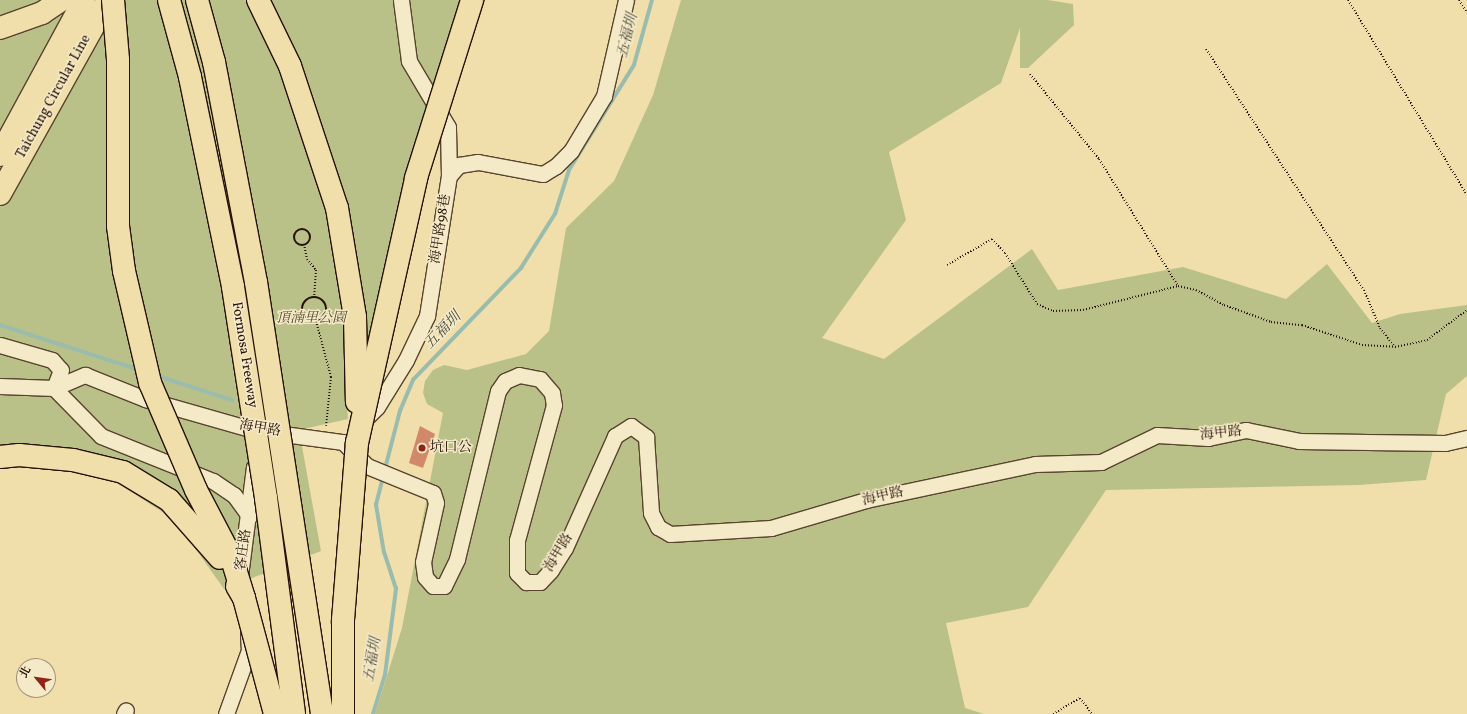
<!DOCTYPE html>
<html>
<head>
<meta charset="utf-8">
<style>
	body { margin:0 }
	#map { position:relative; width:1467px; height:714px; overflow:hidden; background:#f0dfab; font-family:Vollkorn,"Noto Serif TC",serif }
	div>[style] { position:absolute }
	.green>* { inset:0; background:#bac188 }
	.stream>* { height:3.5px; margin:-1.75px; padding:0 1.75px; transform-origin:1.75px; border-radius:1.75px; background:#9abcad }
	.building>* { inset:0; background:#d2886a }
	.path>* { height:2px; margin-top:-1px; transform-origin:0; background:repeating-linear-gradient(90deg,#251105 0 1px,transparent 0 3px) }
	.path>.ring { margin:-1px; padding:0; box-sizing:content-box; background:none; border:2px solid #251105; border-radius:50% }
	.roads { filter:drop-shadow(1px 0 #58442e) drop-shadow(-1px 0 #58442e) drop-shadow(0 1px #58442e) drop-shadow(0 -1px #58442e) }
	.minor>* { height:15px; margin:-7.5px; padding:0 7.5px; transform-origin:7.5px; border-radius:7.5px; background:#f5eac8 }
	.highway>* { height:22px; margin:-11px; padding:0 11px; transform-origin:11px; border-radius:11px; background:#f0dfab }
	.bridges { filter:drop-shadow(1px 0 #251105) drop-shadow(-1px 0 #251105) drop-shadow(0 1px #251105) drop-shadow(0 -1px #251105) }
	.highway-bridge>* { height:22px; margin:-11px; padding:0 11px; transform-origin:11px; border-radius:11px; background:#f0dfab }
	.dots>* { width:11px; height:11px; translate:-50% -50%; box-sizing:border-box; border:2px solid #f5eac8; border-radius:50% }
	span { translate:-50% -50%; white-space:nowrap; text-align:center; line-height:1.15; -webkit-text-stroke:3px #f5eac8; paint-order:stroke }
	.street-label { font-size:14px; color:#251105 }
	.park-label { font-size:14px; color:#594f33; font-style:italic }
	.poi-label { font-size:14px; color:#251105 }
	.left { translate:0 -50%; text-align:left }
	.water-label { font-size:15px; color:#4e4d40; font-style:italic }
	.north { position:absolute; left:16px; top:658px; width:40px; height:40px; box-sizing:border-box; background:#f5eac8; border:1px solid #a2937a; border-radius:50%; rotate:299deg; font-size:11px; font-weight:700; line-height:16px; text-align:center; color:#251105 }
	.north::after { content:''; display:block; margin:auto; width:14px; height:18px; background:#8f2418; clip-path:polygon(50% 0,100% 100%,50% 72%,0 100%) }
</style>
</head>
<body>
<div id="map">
	<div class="green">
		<div style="clip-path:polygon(0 0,485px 0,413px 212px,378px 383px,344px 371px,348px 419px,299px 430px,321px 551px,224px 589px,175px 520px,114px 481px,45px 466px,0 462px)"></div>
		<div style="clip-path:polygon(681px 0,1048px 0,1073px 4px,1074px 25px,1028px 68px,1020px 68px,1020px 28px,1001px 83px,889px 152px,906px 220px,822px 338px,884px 359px,1032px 249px,1058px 290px,1183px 267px,1286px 299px,1327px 264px,1372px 323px,1400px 314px,1467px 305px,1467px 376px,1446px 394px,1426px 480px,1359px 485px,1106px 490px,1028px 607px,946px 623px,965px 708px,984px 714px,375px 714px,402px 628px,443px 413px,427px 404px,423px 393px,425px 381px,433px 370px,444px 365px,467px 370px,526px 354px,549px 331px,566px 228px,614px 181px,653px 95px)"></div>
	</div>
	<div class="stream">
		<div style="left:0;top:325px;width:147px;rotate:17.8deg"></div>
		<div style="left:155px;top:375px;width:81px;rotate:18deg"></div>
		<div style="left:385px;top:469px;width:60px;rotate:-75.5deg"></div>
		<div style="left:400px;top:411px;width:34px;rotate:-67deg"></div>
		<div style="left:413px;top:380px;width:156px;rotate:-46deg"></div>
		<div style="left:521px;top:268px;width:64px;rotate:-57.8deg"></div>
		<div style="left:555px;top:214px;width:46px;rotate:-72.3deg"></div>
		<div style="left:569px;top:170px;width:123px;rotate:-58.2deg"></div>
		<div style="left:634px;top:65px;width:67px;rotate:-74.5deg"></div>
		<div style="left:373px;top:714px;width:41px;rotate:-72.9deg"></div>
		<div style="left:385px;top:675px;width:87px;rotate:-82.7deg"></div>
		<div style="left:396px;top:589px;width:38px;rotate:-108deg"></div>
		<div style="left:384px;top:553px;width:49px;rotate:-99.5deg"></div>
		<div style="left:376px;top:505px;width:29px;rotate:-76deg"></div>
	</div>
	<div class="building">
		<div style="clip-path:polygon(420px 426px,435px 434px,423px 468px,409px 463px)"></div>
	</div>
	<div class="path">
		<div style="left:1348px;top:0;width:228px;rotate:58.6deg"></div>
		<div style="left:1459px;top:0;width:15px;rotate:58deg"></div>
		<div style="left:1206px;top:49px;width:288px;rotate:56.8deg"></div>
		<div style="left:1364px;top:290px;width:41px;rotate:67.2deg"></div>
		<div style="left:1380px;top:328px;width:24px;rotate:52deg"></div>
		<div style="left:1395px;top:347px;width:33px;rotate:-12deg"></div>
		<div style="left:1427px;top:340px;width:50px;rotate:-36.9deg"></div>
		<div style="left:1030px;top:74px;width:109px;rotate:50.9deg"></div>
		<div style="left:1099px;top:159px;width:150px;rotate:58.1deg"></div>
		<div class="ring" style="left:294px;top:229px;width:14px;height:14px"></div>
		<div style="left:304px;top:244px;width:15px;rotate:79deg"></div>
		<div style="left:307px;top:259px;width:14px;rotate:51deg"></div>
		<div style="left:316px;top:270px;width:27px;rotate:94deg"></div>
		<div style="left:947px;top:265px;width:52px;rotate:-30deg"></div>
		<div style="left:992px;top:239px;width:19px;rotate:47deg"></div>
		<div style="left:1005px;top:253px;width:60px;rotate:57.9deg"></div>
		<div style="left:1037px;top:304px;width:17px;rotate:24deg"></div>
		<div style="left:1053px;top:311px;width:30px;rotate:-2deg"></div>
		<div style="left:1083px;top:310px;width:98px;rotate:-14.2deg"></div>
		<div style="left:1178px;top:286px;width:18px;rotate:13deg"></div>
		<div style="left:1196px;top:290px;width:32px;rotate:28deg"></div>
		<div style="left:1224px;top:305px;width:50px;rotate:19.9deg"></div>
		<div style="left:1271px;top:322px;width:31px;rotate:6deg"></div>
		<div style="left:1302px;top:325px;width:63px;rotate:18.4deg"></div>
		<div style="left:1362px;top:345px;width:33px;rotate:3deg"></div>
		<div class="ring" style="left:302px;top:297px;width:22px;height:22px"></div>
		<div style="left:316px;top:321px;width:58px;rotate:75deg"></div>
		<div style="left:331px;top:377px;width:49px;rotate:95.8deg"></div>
		<div style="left:1053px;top:714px;width:31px;rotate:-31deg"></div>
		<div style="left:1080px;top:698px;width:20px;rotate:53deg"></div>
	</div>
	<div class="roads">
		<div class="minor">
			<div style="left:449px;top:176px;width:15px;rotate:-48deg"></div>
			<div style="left:459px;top:165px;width:19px;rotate:-9deg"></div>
			<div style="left:478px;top:162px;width:66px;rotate:10.5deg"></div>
			<div style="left:543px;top:174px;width:15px;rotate:-32deg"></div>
			<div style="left:556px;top:166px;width:21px;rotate:-45deg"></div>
			<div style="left:571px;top:151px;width:64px;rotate:-59deg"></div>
			<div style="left:604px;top:96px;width:98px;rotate:-77.1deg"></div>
			<div style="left:0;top:345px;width:54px;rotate:16.1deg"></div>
			<div style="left:52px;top:360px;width:13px;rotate:48deg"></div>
			<div style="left:61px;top:370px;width:19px;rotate:111deg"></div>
			<div style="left:54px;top:388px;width:67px;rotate:45.6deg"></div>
			<div style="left:101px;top:436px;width:121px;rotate:21.9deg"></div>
			<div style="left:213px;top:481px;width:25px;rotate:34deg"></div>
			<div style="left:234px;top:495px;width:26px;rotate:54deg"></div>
			<div style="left:0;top:386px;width:54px;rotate:2.1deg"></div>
			<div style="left:54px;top:388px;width:34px;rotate:-23deg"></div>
			<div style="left:85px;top:375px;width:65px;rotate:21.8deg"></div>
			<div style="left:145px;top:399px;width:113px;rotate:15.9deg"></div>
			<div style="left:254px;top:430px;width:90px;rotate:7.7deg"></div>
			<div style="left:343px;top:442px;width:34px;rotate:45deg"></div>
			<div style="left:367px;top:466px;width:71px;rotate:22.2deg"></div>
			<div style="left:433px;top:493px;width:10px;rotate:73deg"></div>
			<div style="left:436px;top:503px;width:60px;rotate:102.4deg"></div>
			<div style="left:423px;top:562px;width:15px;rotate:82deg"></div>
			<div style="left:425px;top:577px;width:12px;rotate:48deg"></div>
			<div style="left:433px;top:586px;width:11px"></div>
			<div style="left:444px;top:586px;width:30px;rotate:-64deg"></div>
			<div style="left:457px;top:559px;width:173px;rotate:-76.3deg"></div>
			<div style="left:498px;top:391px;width:12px;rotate:-55deg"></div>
			<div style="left:505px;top:381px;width:15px;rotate:-23deg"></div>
			<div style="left:519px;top:375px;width:21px;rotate:11deg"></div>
			<div style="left:540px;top:379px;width:18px;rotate:49deg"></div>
			<div style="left:552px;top:393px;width:12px;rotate:81deg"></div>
			<div style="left:554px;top:405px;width:140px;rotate:105.3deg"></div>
			<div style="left:517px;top:540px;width:33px;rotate:90deg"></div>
			<div style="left:517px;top:573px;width:13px;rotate:45deg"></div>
			<div style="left:526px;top:582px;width:14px"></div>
			<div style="left:540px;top:582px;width:16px;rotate:-47deg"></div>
			<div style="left:551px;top:570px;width:26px;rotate:-58deg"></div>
			<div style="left:565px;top:548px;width:123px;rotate:-65.9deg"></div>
			<div style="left:615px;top:436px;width:19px;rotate:-32deg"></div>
			<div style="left:631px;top:426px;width:19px;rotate:36deg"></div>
			<div style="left:646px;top:437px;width:76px;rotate:86.2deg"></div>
			<div style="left:651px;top:513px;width:16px;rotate:63deg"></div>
			<div style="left:658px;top:527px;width:14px;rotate:30deg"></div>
			<div style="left:670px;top:534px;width:101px;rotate:-3.4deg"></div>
			<div style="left:771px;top:528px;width:99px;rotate:-16.4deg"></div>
			<div style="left:866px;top:500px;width:173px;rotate:-12deg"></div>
			<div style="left:1035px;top:464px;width:66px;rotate:-1.7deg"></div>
			<div style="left:1101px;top:462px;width:62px;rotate:-25.7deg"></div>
			<div style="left:1157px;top:435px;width:51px;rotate:3.4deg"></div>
			<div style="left:1208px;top:438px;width:39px;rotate:-12deg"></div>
			<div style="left:1246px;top:430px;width:54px;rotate:11.7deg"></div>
			<div style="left:1299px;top:441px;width:146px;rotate:0.8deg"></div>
			<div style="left:1445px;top:443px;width:23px;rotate:-13deg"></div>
			<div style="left:363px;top:421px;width:20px;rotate:-45deg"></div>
			<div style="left:377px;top:407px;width:55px;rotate:-58.3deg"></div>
			<div style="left:406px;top:360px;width:49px;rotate:-64.5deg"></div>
			<div style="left:427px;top:316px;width:142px;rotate:-81.1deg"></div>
			<div style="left:449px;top:176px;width:49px;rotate:-91.2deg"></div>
			<div style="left:448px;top:127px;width:77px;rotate:-120.6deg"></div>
			<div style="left:409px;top:61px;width:62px;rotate:-97.5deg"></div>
			<div style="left:240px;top:576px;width:110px;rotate:-82.7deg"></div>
			<div style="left:124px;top:714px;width:4px;rotate:-63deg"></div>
			<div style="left:226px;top:714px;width:68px;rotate:-70.2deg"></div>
			<div style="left:249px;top:650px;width:15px;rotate:-94deg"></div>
		</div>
		<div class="highway">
			<div style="left:0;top:28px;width:45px;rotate:-19.7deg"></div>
			<div style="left:42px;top:13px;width:23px;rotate:-34deg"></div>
			<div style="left:0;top:155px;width:176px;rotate:-61.5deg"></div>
			<div style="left:0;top:194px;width:222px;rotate:-60.9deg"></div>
		</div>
	</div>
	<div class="bridges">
		<div class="highway-bridge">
			<div style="left:113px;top:0;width:60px;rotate:85.2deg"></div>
			<div style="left:118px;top:60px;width:166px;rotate:90deg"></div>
			<div style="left:118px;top:226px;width:45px;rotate:82.4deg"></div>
			<div style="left:124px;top:271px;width:115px;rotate:76.9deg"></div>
			<div style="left:150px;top:383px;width:116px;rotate:66.7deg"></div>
			<div style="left:196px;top:490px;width:78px;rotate:62.4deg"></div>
			<div style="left:232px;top:559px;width:41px;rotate:72.9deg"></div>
			<div style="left:169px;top:0;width:80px;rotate:74.7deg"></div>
			<div style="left:190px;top:77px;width:214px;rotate:78.4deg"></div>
			<div style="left:233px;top:287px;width:214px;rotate:81.1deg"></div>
			<div style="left:266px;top:498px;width:218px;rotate:82.6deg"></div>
			<div style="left:197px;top:0;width:64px;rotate:74.7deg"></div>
			<div style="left:214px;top:62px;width:224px;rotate:79.2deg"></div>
			<div style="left:256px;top:282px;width:437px;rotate:81.3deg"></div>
			<div style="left:258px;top:0;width:73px;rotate:64.1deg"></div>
			<div style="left:290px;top:66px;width:150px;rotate:71.7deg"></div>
			<div style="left:337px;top:208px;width:110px;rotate:80.6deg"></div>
			<div style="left:355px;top:317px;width:85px;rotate:88.7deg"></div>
			<div style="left:0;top:457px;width:19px;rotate:-6deg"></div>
			<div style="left:19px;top:455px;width:54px;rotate:5.3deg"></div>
			<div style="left:73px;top:460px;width:51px;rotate:13.5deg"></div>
			<div style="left:123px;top:472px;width:54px;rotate:31.3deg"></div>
			<div style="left:169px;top:500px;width:77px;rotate:48.7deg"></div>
			<div style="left:237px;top:586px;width:14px;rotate:60deg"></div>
			<div style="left:244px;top:598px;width:120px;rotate:75deg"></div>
			<div style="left:343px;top:714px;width:94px;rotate:-90deg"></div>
			<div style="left:343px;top:620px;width:178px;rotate:-85.5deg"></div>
			<div style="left:357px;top:443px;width:271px;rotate:-77.4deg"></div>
			<div style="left:416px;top:178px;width:187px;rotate:-72.5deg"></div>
		</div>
	</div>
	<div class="dots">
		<div style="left:422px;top:448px;background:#8f2418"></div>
	</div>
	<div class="street-label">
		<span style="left:54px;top:97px;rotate:-61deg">Taichung Circular Line</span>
		<span style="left:441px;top:229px;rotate:-81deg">海甲路98巷</span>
		<span style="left:244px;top:355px;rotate:81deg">Formosa Freeway</span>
		<span style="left:260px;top:429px;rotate:10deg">海甲路</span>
		<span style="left:1221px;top:434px;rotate:-6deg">海甲路</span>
		<span style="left:883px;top:497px;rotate:-13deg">海甲路</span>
		<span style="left:244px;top:550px;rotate:-82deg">客庄路</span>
		<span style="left:559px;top:553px;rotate:-59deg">海甲路</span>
	</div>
	<div class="park-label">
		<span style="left:311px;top:319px">頂湳里公園</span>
	</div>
	<div class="poi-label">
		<span class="left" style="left:430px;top:448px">坑口公</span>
	</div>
	<div class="water-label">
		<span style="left:628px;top:36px;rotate:-76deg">五福圳</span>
		<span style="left:443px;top:331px;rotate:-46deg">五福圳</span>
		<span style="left:373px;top:660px;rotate:-80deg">五福圳</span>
	</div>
	<div class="north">北</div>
</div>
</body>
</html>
